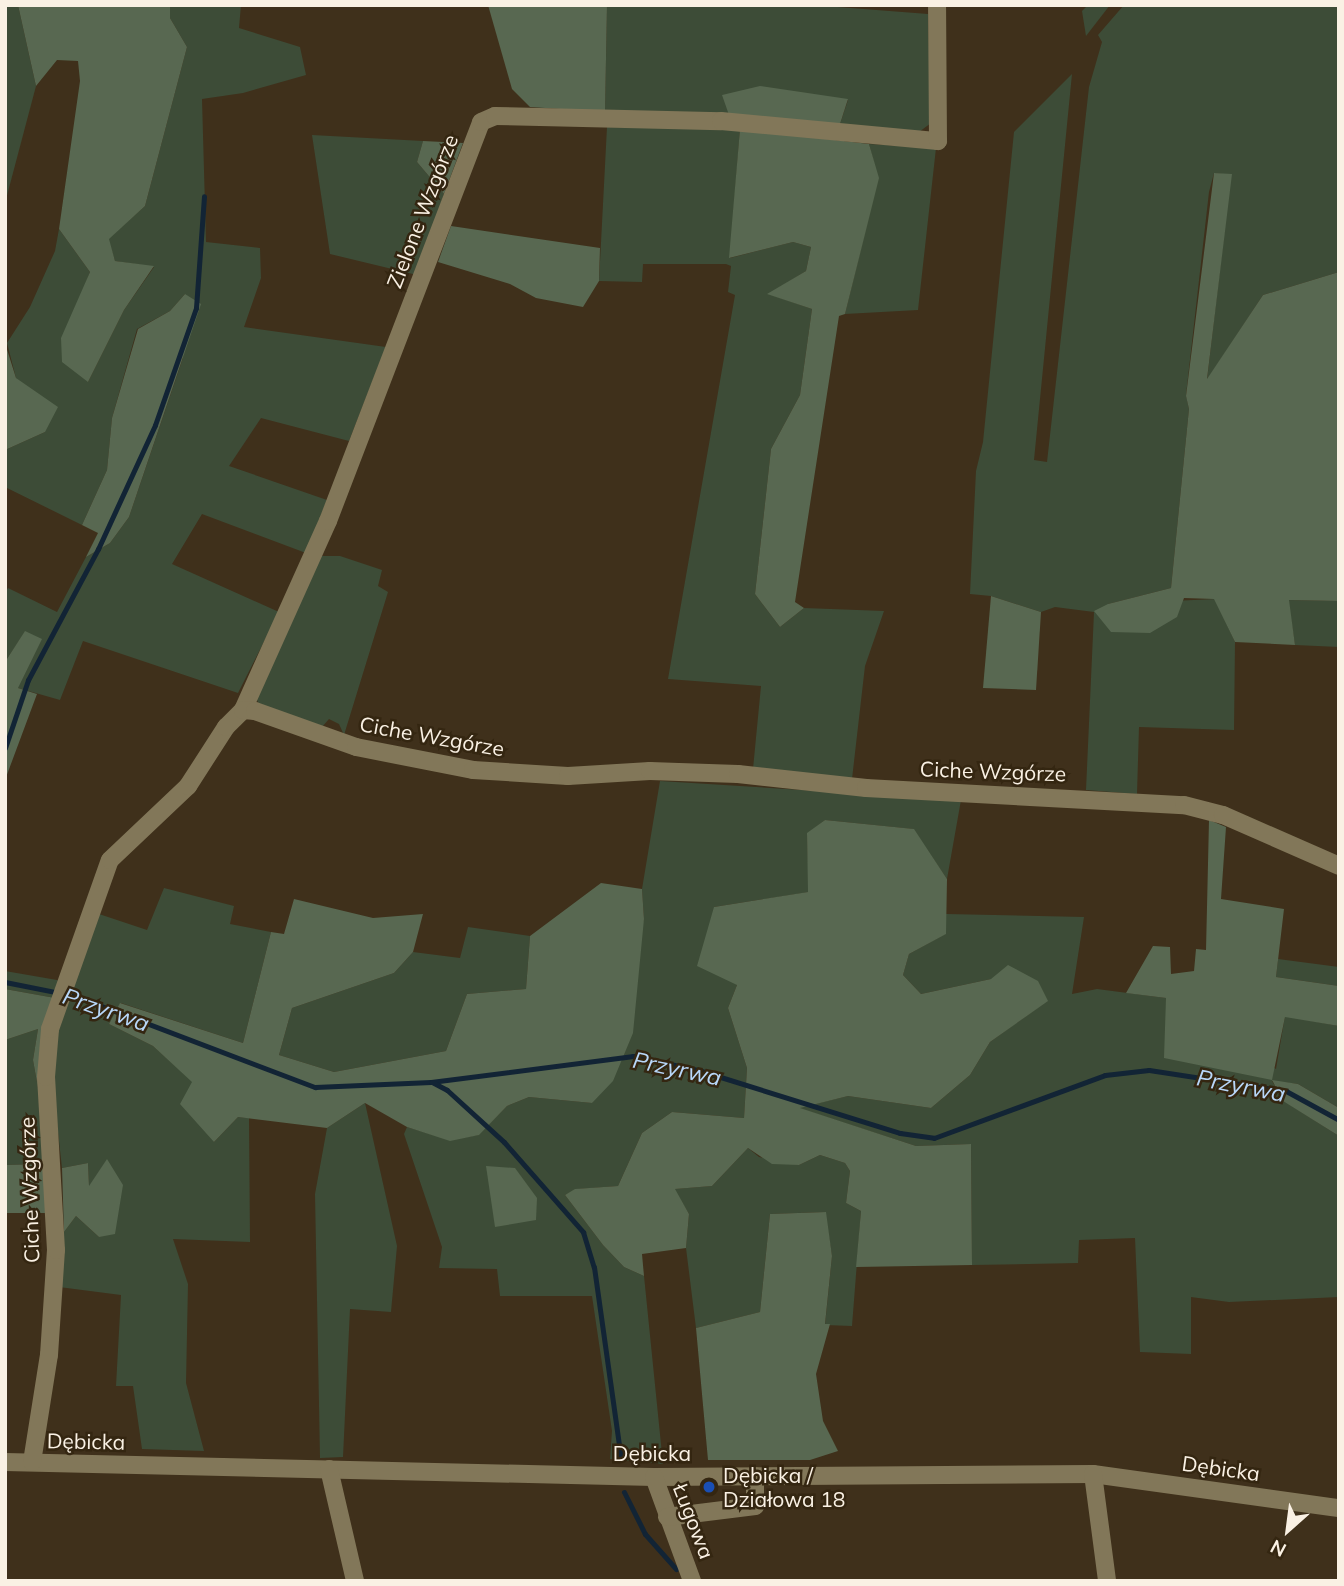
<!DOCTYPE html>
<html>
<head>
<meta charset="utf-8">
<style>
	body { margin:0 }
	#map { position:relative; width:1344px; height:1586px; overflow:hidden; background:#3f301b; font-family:Mulish,sans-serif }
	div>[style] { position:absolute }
	.green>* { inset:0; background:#3d4c37 }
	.forest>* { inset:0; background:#586851 }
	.stream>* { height:5px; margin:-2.5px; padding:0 2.5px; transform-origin:2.5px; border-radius:2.5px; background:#122435 }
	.minor>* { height:18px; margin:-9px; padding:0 9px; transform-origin:9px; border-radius:9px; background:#827759 }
	.dots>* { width:19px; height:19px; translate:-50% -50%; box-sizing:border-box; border:4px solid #342611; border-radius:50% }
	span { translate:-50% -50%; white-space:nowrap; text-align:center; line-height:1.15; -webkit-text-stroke:5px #342611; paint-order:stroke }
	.street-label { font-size:21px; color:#faf1e4 }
	.poi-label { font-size:21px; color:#faf1e4 }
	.left { translate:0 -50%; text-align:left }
	.water-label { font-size:23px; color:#b8d7f9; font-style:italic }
	.frame { position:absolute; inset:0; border:7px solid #faf1e4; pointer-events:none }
	.north { position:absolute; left:1253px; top:1495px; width:70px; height:70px; -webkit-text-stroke:5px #342611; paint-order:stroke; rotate:208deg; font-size:19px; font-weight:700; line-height:28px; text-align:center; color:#faf1e4 }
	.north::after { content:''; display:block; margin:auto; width:24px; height:32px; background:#faf1e4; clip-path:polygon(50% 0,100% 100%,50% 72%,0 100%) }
</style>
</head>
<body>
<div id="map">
	<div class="green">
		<div style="clip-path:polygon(5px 5px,18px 5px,36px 86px,5px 203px)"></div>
		<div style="clip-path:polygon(170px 5px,241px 5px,239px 28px,300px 47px,306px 75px,243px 93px,202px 99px,206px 242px,260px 248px,261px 278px,244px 327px,386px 347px,349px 441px,261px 418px,229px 466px,327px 500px,306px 553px,202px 514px,172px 564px,279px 612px,238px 693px,83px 641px,60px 700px,18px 688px,25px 632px,5px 662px,5px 593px,8px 588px,57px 612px,86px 557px,110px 543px,129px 517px,183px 358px,185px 294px,170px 311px,137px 329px,112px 418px,107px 470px,82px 525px,5px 487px,5px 450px,45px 432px,16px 378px,7px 343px,30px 307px,55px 251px,59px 229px,90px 272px,80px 299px,88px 382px,124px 310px,154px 267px,115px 261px,108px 239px,145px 206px,187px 47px,170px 18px)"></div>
		<div style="clip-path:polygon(607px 5px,812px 5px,928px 14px,931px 123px,919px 132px,840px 124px,848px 100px,729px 115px,605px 112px)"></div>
		<div style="clip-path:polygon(1088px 5px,1110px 5px,1086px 36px,1082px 11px)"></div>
		<div style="clip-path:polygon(1124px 5px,1339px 5px,1339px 272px,1263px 295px,1207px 380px,1231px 175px,1214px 173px,1209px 192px,1186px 395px,1189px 409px,1171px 588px,1108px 604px,1215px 599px,1235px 642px,1234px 730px,1139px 727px,1137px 794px,1086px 790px,1094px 612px,1055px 607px,1041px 612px,991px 596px,970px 594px,976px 471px,983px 442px,1014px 132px,1072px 74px,1034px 460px,1047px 462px,1089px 87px,1102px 42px,1098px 35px)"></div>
		<div style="clip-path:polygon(607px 127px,740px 129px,730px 258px,793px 242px,811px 247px,806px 271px,769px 294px,812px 309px,800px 395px,771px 449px,755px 594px,780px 627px,804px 608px,884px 611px,865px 666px,852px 779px,753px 769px,761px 686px,668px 679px,735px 295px,728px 292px,731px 266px,726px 264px,643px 264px,642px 282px,599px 281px)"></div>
		<div style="clip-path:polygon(312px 135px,423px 141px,417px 162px,444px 194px,417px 275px,330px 254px)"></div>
		<div style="clip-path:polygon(869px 144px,936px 148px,918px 310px,845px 314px,878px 178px)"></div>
		<div style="clip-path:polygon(320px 556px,340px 556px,382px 570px,378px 586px,388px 592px,344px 735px,339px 724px,329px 719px,322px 727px,259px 704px,254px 694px)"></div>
		<div style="clip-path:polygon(1288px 600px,1339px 601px,1339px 647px,1295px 645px)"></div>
		<div style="clip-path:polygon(660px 781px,961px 800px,947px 879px,913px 829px,825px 820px,807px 834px,809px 892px,714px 907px,737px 985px,728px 1008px,747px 1068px,744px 1118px,672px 1112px,642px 1133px,618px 1186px,578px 1189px,565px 1195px,603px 1245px,624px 1267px,644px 1276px,663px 1464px,610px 1459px,612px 1431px,592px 1296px,500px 1296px,497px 1269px,439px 1268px,442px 1247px,404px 1134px,407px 1127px,450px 1140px,478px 1135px,507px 1106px,529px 1097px,592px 1103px,644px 919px,642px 889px)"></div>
		<div style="clip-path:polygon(164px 888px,234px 906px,230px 924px,271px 932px,243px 1043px,121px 1003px,109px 1024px,153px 1046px,193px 1082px,214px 1142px,238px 1117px,249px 1118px,250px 1242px,173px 1239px,188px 1284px,186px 1383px,204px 1451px,142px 1449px,133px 1386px,116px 1386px,121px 1295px,59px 1287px,64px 1232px,76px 1216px,99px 1237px,107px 1160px,89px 1187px,88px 1163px,62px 1168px,52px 1078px,54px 1041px,99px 914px,147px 930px)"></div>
		<div style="clip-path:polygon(946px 914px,1084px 917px,1072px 994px,1097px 989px,1166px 998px,1276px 1069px,1285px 1016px,1339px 1026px,1339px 1108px,1298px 1084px,1272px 1081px,1284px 1101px,1339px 1136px,1339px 1297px,1229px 1302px,1191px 1297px,1191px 1354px,1140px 1352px,1135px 1238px,1079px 1240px,1078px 1263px,972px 1265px,971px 1144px,916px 1146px,798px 1108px,848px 1096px,931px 1108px,970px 1075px,990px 1042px,1047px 1001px,991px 979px,921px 994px,903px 975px,909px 954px,945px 934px)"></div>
		<div style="clip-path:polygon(468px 927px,530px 936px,526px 989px,467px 994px,446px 1051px,334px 1072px,279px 1055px,292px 1008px,394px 973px,413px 952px,460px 958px)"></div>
		<div style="clip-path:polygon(1278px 959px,1339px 967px,1339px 986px,1276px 977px)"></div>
		<div style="clip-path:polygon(5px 971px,57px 980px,60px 983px,55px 998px,5px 989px)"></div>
		<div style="clip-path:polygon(38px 1029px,33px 1060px,44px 1122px,44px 1164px,5px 1165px,5px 1040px)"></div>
		<div style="clip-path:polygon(365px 1103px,397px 1246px,391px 1312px,350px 1309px,343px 1457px,320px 1458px,315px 1194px,327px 1128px)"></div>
		<div style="clip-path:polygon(748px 1148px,759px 1157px,799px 1165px,820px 1155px,845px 1163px,850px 1171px,846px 1203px,861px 1211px,852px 1326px,825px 1325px,832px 1256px,825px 1212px,770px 1214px,760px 1312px,696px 1328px,686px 1248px,689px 1214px,674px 1189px,712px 1186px)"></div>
	</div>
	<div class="forest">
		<div style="clip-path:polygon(18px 5px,170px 5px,170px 18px,187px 47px,145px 206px,109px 239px,115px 261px,154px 266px,124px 310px,88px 382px,62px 362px,61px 338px,90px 272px,59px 229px,80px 81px,78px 61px,57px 60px,36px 86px)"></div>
		<div style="clip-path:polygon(488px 5px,607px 5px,605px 112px,530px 107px,512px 89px)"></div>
		<div style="clip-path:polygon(760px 86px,848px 99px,840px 124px,729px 115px,722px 95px)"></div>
		<div style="clip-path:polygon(740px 129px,869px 144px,879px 178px,845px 314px,839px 316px,795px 602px,804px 608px,780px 627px,755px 594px,771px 449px,800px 395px,812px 309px,767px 294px,806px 271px,811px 247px,793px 242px,729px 258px)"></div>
		<div style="clip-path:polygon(423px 141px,463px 143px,444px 194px,417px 162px)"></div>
		<div style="clip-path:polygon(1214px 173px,1232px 174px,1207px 379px,1263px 295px,1339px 272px,1339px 601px,1289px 600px,1295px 645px,1235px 642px,1214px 599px,1184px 598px,1177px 617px,1150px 633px,1111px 632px,1094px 611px,1108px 604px,1171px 588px,1189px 409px,1186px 396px)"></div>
		<div style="clip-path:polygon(451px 226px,600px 248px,599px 281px,583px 307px,536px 298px,510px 284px,438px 262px)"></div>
		<div style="clip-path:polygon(185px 294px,201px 304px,129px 517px,110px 543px,86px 557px,98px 533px,82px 525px,107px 470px,112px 418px,138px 329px,170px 311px)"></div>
		<div style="clip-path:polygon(5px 343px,16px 378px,58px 407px,45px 432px,5px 450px)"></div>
		<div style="clip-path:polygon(991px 596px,1041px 612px,1036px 690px,983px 688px)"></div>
		<div style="clip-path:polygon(25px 631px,42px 639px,18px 688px,37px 694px,5px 780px,5px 662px)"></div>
		<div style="clip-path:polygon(825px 820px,914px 829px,947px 879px,946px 934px,909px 954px,903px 975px,921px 994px,991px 979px,1008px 965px,1038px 981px,1048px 1001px,990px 1042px,970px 1075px,931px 1108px,848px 1096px,800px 1108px,916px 1146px,971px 1144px,972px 1265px,856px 1267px,861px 1211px,846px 1203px,850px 1171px,845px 1163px,820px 1155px,799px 1165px,772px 1164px,748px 1148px,712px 1186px,675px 1189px,689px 1214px,686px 1248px,642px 1254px,644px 1276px,624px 1267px,603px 1245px,565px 1195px,575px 1189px,618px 1186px,642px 1133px,672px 1112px,744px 1118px,747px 1068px,728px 1008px,737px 985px,697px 966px,714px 907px,808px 892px,807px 833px)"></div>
		<div style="clip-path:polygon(1209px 820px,1226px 827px,1221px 899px,1284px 909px,1276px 977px,1339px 986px,1339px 1026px,1285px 1017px,1272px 1080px,1298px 1084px,1339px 1108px,1339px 1136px,1283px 1101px,1272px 1080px,1164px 1058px,1166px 998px,1126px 993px,1153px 946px,1170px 947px,1171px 974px,1194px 971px,1196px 949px,1206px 950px)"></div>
		<div style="clip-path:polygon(601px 883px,642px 889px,644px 919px,633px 1033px,613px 1081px,592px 1103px,529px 1097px,507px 1106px,479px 1135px,450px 1141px,407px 1127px,365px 1103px,327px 1128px,238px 1117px,214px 1142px,180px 1104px,192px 1082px,153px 1046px,109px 1024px,120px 1003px,243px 1043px,271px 932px,284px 934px,294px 899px,373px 918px,423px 914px,413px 952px,394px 973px,292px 1008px,279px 1055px,334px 1072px,446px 1051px,467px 994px,526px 989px,530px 936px)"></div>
		<div style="clip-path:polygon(5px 989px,55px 998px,40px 1099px,33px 1060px,38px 1029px,5px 1040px)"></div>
		<div style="clip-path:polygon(107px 1159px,123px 1185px,115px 1234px,99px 1237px,76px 1216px,64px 1232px,62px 1168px,88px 1163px,89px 1186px)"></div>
		<div style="clip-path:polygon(44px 1164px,49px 1213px,5px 1213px,5px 1165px)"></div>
		<div style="clip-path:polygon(486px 1166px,515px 1168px,537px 1198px,536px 1220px,495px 1227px)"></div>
		<div style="clip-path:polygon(826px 1212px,832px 1256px,825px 1324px,830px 1324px,816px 1374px,823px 1421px,838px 1451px,810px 1460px,708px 1460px,696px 1328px,760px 1312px,770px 1214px)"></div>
	</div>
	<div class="stream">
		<div style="left:5px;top:748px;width:72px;rotate:-71.3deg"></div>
		<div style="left:28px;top:680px;width:149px;rotate:-61.9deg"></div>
		<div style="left:98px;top:549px;width:136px;rotate:-65.3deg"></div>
		<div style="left:155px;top:425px;width:124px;rotate:-70.7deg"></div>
		<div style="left:196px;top:308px;width:112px;rotate:-85.9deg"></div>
		<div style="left:5px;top:982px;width:71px;rotate:11.3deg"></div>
		<div style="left:75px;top:996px;width:257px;rotate:20.8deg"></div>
		<div style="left:315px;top:1087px;width:116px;rotate:-2.5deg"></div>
		<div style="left:431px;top:1082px;width:204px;rotate:-7.3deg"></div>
		<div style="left:633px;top:1056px;width:66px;rotate:12.2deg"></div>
		<div style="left:698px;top:1070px;width:212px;rotate:17.3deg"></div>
		<div style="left:900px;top:1133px;width:34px;rotate:8deg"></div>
		<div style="left:934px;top:1138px;width:182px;rotate:-20.2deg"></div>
		<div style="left:1105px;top:1075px;width:44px;rotate:-6.5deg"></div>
		<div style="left:1149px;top:1070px;width:139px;rotate:8.7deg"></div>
		<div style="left:1286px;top:1091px;width:60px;rotate:28.7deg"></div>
		<div style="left:432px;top:1082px;width:17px;rotate:28deg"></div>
		<div style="left:447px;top:1090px;width:77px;rotate:42.4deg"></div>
		<div style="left:504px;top:1142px;width:120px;rotate:48.7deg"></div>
		<div style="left:583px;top:1232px;width:37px;rotate:73deg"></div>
		<div style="left:594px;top:1267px;width:194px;rotate:82deg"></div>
		<div style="left:624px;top:1492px;width:47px;rotate:63.4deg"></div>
		<div style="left:645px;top:1534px;width:47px;rotate:48.5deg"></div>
	</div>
	<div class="minor">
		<div style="left:243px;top:710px;width:207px;rotate:-65.8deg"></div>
		<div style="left:328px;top:521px;width:427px;rotate:-69deg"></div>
		<div style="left:481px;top:122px;width:15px;rotate:-23deg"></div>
		<div style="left:495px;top:116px;width:226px;rotate:1.3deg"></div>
		<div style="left:721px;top:121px;width:218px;rotate:5.3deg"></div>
		<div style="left:938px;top:141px;width:136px;rotate:-90.4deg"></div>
		<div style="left:5px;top:1462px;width:649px;rotate:1.32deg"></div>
		<div style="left:654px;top:1477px;width:439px;rotate:-0.4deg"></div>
		<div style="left:1093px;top:1474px;width:248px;rotate:7.9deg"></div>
		<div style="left:32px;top:1462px;width:108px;rotate:-81deg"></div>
		<div style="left:49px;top:1355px;width:105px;rotate:-86.2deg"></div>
		<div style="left:56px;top:1250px;width:173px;rotate:-93.3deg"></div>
		<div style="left:46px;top:1077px;width:48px;rotate:-85.2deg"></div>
		<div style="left:50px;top:1029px;width:179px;rotate:-70.5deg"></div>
		<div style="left:110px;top:860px;width:108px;rotate:-43.5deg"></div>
		<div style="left:188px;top:786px;width:70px;rotate:-57.2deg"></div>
		<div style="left:226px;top:727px;width:24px;rotate:-45deg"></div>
		<div style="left:243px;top:710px;width:12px;rotate:5deg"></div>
		<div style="left:255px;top:711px;width:107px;rotate:19.6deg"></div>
		<div style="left:356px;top:747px;width:119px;rotate:11.1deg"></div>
		<div style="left:473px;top:770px;width:95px;rotate:3.6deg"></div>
		<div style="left:568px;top:776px;width:82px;rotate:-3.5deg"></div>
		<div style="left:650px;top:771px;width:88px;rotate:2deg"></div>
		<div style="left:738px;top:774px;width:129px;rotate:6.2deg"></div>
		<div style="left:866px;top:788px;width:318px;rotate:3.1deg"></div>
		<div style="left:1184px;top:805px;width:40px;rotate:14.4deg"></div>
		<div style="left:1223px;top:815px;width:127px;rotate:23.7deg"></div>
		<div style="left:329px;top:1469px;width:115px;rotate:76.9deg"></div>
		<div style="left:1093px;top:1474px;width:108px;rotate:82.5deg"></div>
		<div style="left:654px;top:1477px;width:111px;rotate:69.9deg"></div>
		<div style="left:667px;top:1517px;width:89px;rotate:-7.1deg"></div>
		<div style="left:755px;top:1506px;width:30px;rotate:-90deg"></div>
	</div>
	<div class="dots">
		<div style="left:709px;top:1487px;background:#1a4fb4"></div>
	</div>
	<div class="street-label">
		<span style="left:422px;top:211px;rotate:-69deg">Zielone Wzgórze</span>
		<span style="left:432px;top:736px;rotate:10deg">Ciche Wzgórze</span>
		<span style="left:993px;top:771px;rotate:2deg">Ciche Wzgórze</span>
		<span style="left:29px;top:1190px;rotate:-92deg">Ciche Wzgórze</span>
		<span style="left:86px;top:1441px;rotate:1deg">Dębicka</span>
		<span style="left:652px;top:1453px">Dębicka</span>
		<span style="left:1221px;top:1468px;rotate:8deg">Dębicka</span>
		<span style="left:694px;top:1521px;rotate:69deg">Ługowa</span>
	</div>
	<div class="poi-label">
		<span class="left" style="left:723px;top:1487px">Dębicka /<br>Działowa 18</span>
	</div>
	<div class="water-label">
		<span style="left:106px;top:1010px;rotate:19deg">Przyrwa</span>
		<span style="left:677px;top:1069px;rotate:12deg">Przyrwa</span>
		<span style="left:1241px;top:1086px;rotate:11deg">Przyrwa</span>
	</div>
	<div class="frame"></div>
	<div class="north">N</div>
</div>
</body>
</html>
